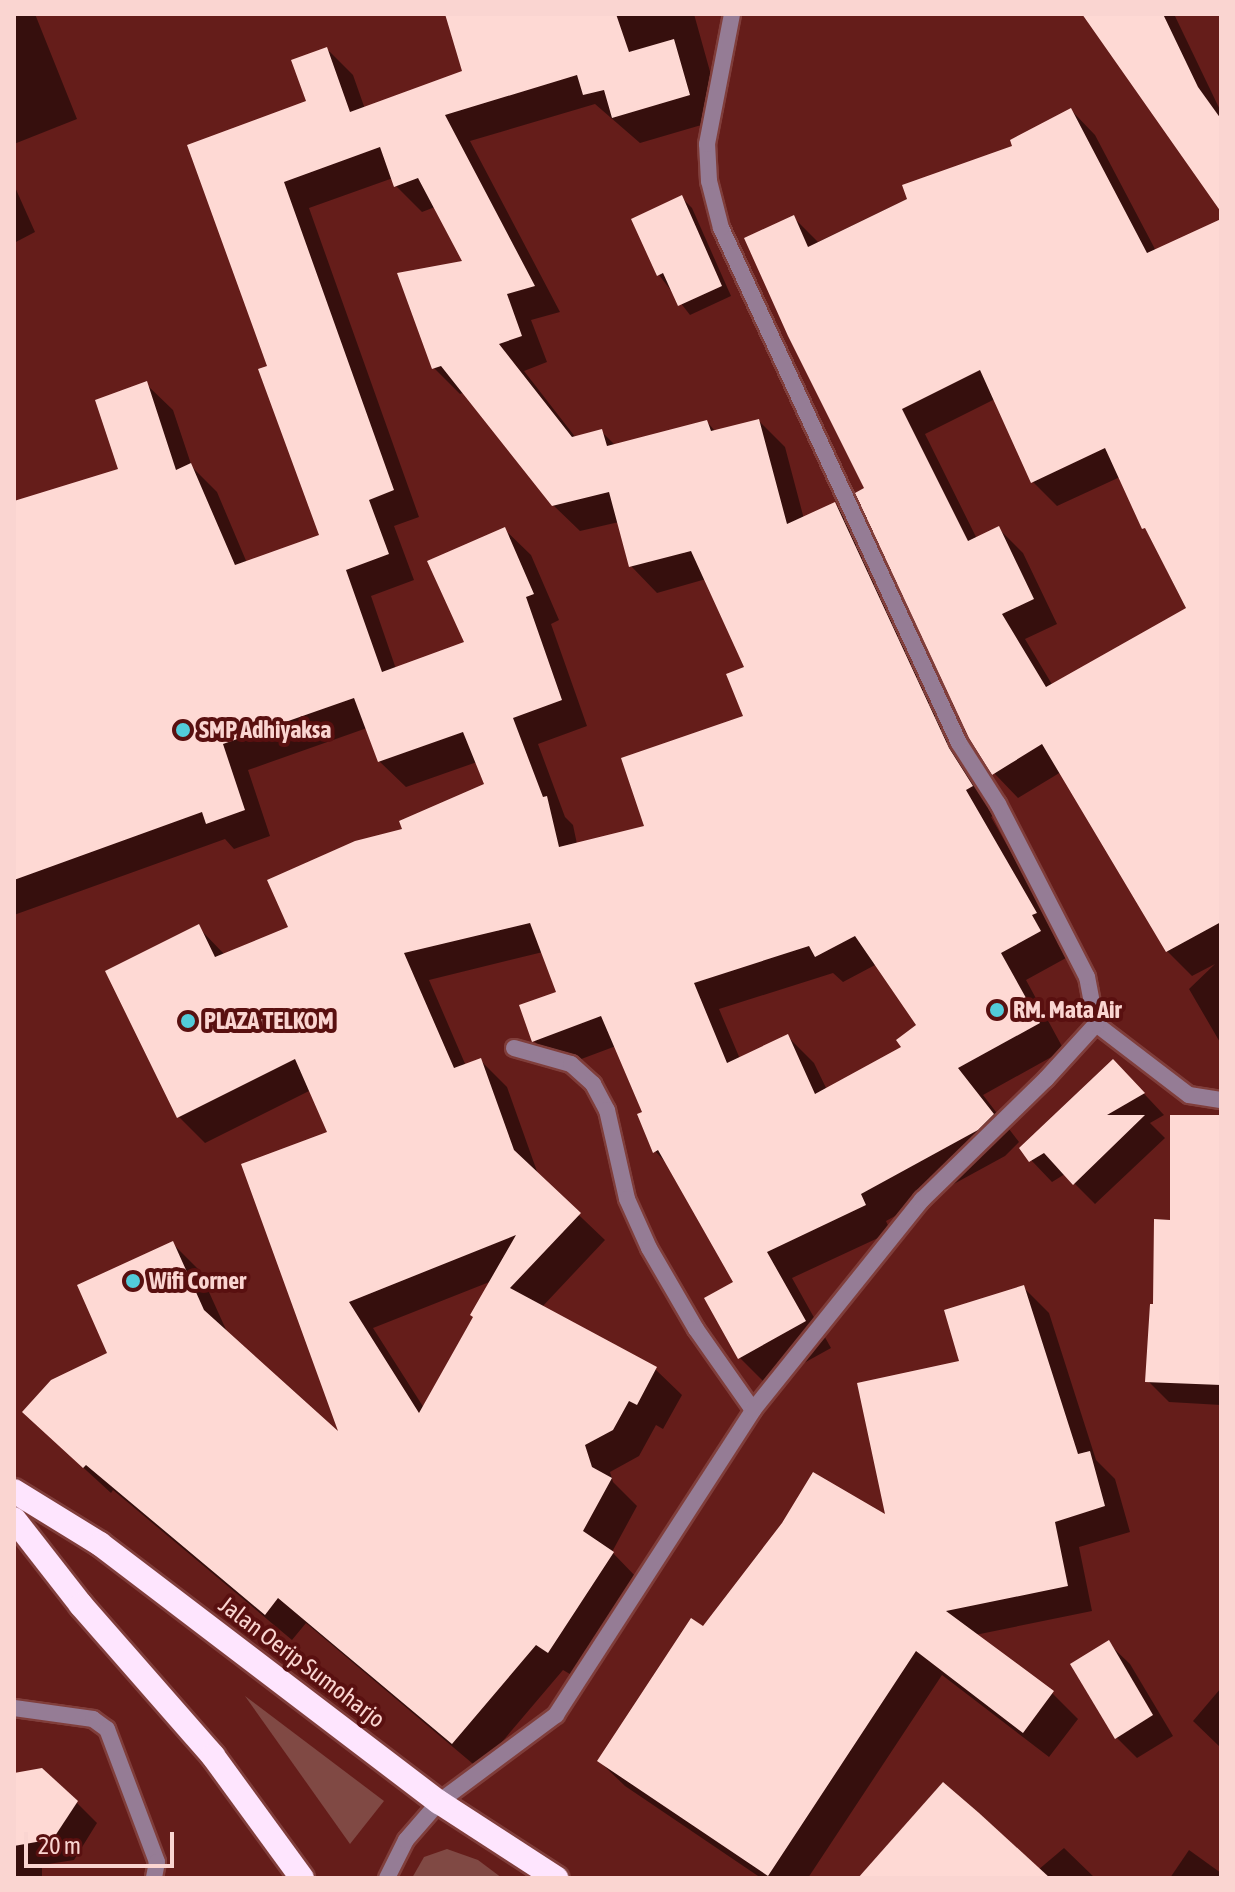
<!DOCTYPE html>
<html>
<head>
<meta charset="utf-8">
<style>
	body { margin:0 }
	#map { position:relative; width:1235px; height:1892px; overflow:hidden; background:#651d1a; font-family:"Asap Condensed",sans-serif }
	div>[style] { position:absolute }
	.green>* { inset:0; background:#804944 }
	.shadow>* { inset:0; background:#0007 }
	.building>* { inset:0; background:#fed9d4 }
	.roads { filter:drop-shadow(2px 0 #803e3b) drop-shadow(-2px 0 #803e3b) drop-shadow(0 2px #803e3b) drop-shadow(0 -2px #803e3b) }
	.street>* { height:16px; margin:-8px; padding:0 8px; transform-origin:8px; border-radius:8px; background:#957c95 }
	.highway>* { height:24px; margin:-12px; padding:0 12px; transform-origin:12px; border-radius:12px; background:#fee5fe }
	.dots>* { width:22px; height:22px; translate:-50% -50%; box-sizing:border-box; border:4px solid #591010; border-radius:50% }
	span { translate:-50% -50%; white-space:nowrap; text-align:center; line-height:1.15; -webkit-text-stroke:8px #591010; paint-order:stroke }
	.poi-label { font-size:24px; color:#fad5d1; font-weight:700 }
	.left { translate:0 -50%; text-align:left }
	.street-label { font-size:24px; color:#fad5d1 }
	.frame { position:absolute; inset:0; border:16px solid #fad5d1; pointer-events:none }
	.scale { position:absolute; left:24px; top:1832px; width:150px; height:36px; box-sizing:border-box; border:4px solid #fad5d1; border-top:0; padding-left:10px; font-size:24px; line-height:28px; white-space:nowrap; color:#fad5d1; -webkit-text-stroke:6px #591010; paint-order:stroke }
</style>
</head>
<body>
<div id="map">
	<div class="green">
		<div style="clip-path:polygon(245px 1696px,384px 1801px,350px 1844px)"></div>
		<div style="clip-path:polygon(447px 1849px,478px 1860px,502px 1878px,412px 1878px,424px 1857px)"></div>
	</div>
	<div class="shadow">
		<div style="clip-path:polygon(14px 14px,35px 14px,77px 119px,14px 144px)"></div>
		<div style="clip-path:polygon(evenodd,447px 14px,694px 14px,716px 93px,708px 95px,715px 121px,640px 143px,595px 104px,470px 141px,560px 312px,531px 320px,547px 362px,524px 371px,576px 438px,602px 432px,616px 446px,707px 422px,716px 432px,759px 421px,785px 447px,804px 519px,835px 504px,861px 530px,998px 813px,991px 817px,1061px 940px,1057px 942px,1066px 958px,1026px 980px,1064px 1050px,983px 1095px,1019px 1142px,1005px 1156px,886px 1221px,891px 1232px,792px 1278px,831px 1348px,766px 1384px,740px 1358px,707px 1299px,735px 1283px,669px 1166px,655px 1151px,644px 1113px,616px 1046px,560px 1067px,534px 1041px,558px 993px,543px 952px,429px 980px,466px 1066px,481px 1061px,507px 1087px,539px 1177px,605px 1240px,542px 1307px,655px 1369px,682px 1395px,663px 1429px,656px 1425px,639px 1456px,610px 1472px,613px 1482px,637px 1506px,612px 1552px,639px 1580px,575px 1677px,563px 1670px,479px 1769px,306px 1623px,292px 1640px,113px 1490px,111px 1493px,51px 1438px,110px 1354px,172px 1243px,199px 1270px,228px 1334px,343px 1438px,329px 1133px,311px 1090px,205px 1143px,179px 1117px,198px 927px,225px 955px,290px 928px,405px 830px,486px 785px,477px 762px,406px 787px,379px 761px,367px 728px,248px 770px,270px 836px,234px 849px,225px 839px,14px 915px,14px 504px,121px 470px,146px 384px,173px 410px,192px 467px,217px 492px,247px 563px,322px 537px,269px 367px,189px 146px,308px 102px,327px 49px,353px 75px,365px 109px,464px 72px,447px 14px,393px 178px,396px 186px,422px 212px,435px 207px,465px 263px,434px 368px,460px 394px,465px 392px,553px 505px,580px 531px,619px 522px,631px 566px,657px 593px,706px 579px,746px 668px,746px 717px,646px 828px,577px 844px,573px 825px,565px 817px,538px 744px,587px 726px,551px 624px,559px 620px,531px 555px,504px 529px,466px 643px,396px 669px,371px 596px,414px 580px,394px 526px,419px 517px,309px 208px,393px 178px,447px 14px,877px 964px,918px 1025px,904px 1048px,827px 1090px,814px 1063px,788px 1037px,740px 1059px,719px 1009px,833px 973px,843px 982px,877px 964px,447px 14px,492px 1281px,475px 1318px,424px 1408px,373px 1328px,492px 1281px)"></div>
		<div style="clip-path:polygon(1084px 14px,1174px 14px,1221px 112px,1221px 208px)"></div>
		<div style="clip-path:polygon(evenodd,1071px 110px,1095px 135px,1156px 251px,1221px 221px,1221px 1044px,1189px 989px,1215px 964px,1192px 976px,1167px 951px,1061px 772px,1018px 798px,994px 773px,867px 489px,794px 218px,818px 242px,1015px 147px,1071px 110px,995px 399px,1033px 482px,1057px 506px,1120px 477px,1187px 610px,1053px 686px,1025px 639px,1057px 624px,1023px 553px,998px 528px,977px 539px,925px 434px,995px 399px)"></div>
		<div style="clip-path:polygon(14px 185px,35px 232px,14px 243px)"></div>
		<div style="clip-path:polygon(682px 198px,692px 208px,731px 296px,690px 315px,659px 275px,634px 220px)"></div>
		<div style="clip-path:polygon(1134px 1083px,1164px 1115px,1150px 1123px,1165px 1138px,1095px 1204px,1065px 1174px,1052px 1182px,1031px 1160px)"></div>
		<div style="clip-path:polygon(1221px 1117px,1221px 1405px,1169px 1402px,1148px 1381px,1154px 1306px)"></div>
		<div style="clip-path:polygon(1023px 1287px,1049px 1313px,1096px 1460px,1115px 1479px,1130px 1532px,1079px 1547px,1092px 1611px,975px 1635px,1052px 1693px,1078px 1719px,1049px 1757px,942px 1675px,808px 1878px,761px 1878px,625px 1786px,599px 1761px,704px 1629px,888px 1518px,962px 1362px)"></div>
		<div style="clip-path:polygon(1108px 1643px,1130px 1664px,1173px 1736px,1137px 1758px,1116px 1737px)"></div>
		<div style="clip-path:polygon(1221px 1688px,1221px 1748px,1193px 1721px)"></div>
		<div style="clip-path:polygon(14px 1775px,76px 1802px,97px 1823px,74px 1860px,42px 1865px,42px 1878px,14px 1878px)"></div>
		<div style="clip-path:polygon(1064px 1848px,1095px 1878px,885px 1878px,1038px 1870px)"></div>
		<div style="clip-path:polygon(1189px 1850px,1221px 1873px,1221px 1878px,1170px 1878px)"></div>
	</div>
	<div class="building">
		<div style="clip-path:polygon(evenodd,445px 14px,616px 14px,629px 52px,674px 39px,690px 95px,612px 118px,604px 90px,583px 95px,577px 75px,445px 115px,535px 286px,507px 294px,522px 336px,499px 344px,572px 437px,602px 429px,607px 446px,707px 420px,711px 431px,759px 419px,787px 524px,835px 502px,949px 748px,973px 786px,966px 790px,1037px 913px,1032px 915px,1041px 931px,1001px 953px,1040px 1023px,958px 1068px,994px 1114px,978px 1130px,861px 1194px,866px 1205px,767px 1252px,806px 1321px,738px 1359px,704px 1298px,733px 1282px,658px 1150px,653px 1153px,637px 1114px,642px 1112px,601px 1016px,532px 1042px,519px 1005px,556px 992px,530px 923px,404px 953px,454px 1068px,481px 1058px,514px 1150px,581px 1213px,510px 1288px,657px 1367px,637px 1405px,629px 1401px,613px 1430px,585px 1445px,592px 1467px,612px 1478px,583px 1531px,614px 1552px,548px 1653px,536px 1645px,452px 1744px,278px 1598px,265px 1615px,86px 1465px,83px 1468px,22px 1412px,51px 1380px,107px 1353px,77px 1285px,173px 1241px,204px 1310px,338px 1431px,241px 1164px,327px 1132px,295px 1059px,177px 1118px,105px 971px,199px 924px,215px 957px,288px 927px,267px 880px,355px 841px,402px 829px,399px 821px,484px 784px,463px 732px,378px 762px,354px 698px,223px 744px,245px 810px,206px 824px,202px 812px,14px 880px,14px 501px,118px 469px,95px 400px,147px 381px,176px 470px,191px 463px,235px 565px,319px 535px,258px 369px,267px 366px,187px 145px,306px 101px,291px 60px,327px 47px,350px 112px,462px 71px,445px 14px,380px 147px,394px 187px,418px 178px,462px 261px,397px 273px,432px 369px,441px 366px,552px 506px,609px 492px,629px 567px,691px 551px,744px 667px,726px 674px,743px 716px,621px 758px,644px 826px,559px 847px,547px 796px,543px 797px,513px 718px,562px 700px,526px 597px,534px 594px,505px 527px,427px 561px,464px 642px,382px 672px,346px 570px,389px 554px,369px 500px,394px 490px,284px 182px,380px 147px,445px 14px,855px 936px,916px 1025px,896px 1040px,901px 1047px,815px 1094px,788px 1034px,727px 1063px,694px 983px,809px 946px,815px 957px,855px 936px,445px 14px,516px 1235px,470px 1315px,473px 1317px,419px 1413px,349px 1302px,516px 1235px)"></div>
		<div style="clip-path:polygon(1082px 14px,1163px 14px,1198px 87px,1221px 119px,1221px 212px)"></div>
		<div style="clip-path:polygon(evenodd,1071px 108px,1147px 253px,1221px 219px,1221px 922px,1166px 952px,1042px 744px,992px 775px,969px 738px,855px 493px,864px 488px,788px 336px,744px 238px,794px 215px,808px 247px,907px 199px,902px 185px,1012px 146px,1010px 140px,1071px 108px,980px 370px,1031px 483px,1105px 448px,1142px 529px,1145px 528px,1186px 608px,1046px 687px,1002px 614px,1034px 599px,999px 526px,968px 541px,902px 409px,980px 370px)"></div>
		<div style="clip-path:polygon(682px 195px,722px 286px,678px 306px,663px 273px,657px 276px,631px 219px)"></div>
		<div style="clip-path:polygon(1113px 1059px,1145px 1093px,1107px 1115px,1145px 1115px,1073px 1185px,1044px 1153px,1029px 1162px,1019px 1148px)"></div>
		<div style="clip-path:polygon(1170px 1115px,1221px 1115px,1221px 1385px,1145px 1382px,1150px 1304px,1153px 1304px,1154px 1219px,1170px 1220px)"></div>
		<div style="clip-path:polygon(1024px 1285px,1078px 1454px,1090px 1451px,1105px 1506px,1055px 1522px,1068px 1586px,946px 1611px,1054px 1691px,1023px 1733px,916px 1651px,768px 1876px,597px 1761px,691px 1618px,703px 1626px,782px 1523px,813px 1472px,885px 1514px,857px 1383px,959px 1361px,944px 1310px)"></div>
		<div style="clip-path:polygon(1109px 1640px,1153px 1715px,1115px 1739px,1070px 1664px)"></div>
		<div style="clip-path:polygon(42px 1768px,78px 1801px,53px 1839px,14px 1846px,14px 1773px)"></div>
		<div style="clip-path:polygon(943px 1782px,979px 1813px,1050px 1878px,858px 1878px)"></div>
	</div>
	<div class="roads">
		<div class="street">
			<div style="left:1096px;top:1024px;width:117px;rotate:37.4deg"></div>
			<div style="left:1189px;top:1095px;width:32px;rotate:9deg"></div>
			<div style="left:514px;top:1048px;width:59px;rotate:15.7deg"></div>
			<div style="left:571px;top:1064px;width:30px;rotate:42deg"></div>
			<div style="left:593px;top:1084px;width:30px;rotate:62deg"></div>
			<div style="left:607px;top:1110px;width:91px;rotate:77.3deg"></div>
			<div style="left:627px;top:1199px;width:54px;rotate:65.8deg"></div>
			<div style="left:649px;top:1248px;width:94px;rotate:59.9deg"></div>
			<div style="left:696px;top:1329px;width:99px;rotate:54.9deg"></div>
			<div style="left:14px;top:1708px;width:80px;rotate:7.9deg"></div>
			<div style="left:93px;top:1719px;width:17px;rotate:36deg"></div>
			<div style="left:107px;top:1729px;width:142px;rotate:69.4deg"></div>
			<div style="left:157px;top:1862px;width:16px;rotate:101deg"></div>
			<div style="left:387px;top:1878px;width:42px;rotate:-63.4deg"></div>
			<div style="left:406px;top:1840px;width:50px;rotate:-49deg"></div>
			<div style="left:439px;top:1802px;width:146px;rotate:-36.6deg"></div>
			<div style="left:556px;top:1715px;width:363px;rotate:-57.1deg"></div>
			<div style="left:753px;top:1410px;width:270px;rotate:-51.2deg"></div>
			<div style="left:922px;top:1200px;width:173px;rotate:-44.3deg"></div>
			<div style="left:1046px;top:1079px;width:74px;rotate:-47.7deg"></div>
			<div style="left:1096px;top:1024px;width:48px;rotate:-100.8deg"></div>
			<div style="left:1087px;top:977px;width:195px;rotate:-117.2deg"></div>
			<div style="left:998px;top:804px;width:72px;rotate:-122.6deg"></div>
			<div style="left:959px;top:743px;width:567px;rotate:-114.8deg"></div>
			<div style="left:721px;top:228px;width:49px;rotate:-104.3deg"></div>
			<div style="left:709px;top:181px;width:37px;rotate:-93deg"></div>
			<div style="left:707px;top:144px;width:132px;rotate:-79.1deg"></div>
		</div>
		<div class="highway">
			<div style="left:14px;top:1491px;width:101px;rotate:31.6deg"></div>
			<div style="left:100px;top:1544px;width:426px;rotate:37.3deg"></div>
			<div style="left:439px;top:1802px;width:140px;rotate:33deg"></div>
			<div style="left:14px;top:1519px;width:109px;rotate:52.1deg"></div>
			<div style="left:81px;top:1605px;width:201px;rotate:48.8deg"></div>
			<div style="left:213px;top:1756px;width:151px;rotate:53.9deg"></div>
		</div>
	</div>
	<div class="dots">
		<div style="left:183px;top:730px;background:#52cbd9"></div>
		<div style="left:997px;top:1010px;background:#52cbd9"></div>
		<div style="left:188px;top:1021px;background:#52cbd9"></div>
		<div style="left:133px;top:1281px;background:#52cbd9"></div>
	</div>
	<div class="poi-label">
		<span class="left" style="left:199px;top:730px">SMP Adhiyaksa</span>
		<span class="left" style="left:1013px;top:1010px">RM. Mata Air</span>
		<span class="left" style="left:204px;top:1021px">PLAZA TELKOM</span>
		<span class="left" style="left:149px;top:1281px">Wifi Corner</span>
	</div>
	<div class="street-label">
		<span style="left:302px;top:1662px;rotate:37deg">Jalan Oerip Sumoharjo</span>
	</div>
	<div class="frame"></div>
	<div class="scale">20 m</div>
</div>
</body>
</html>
